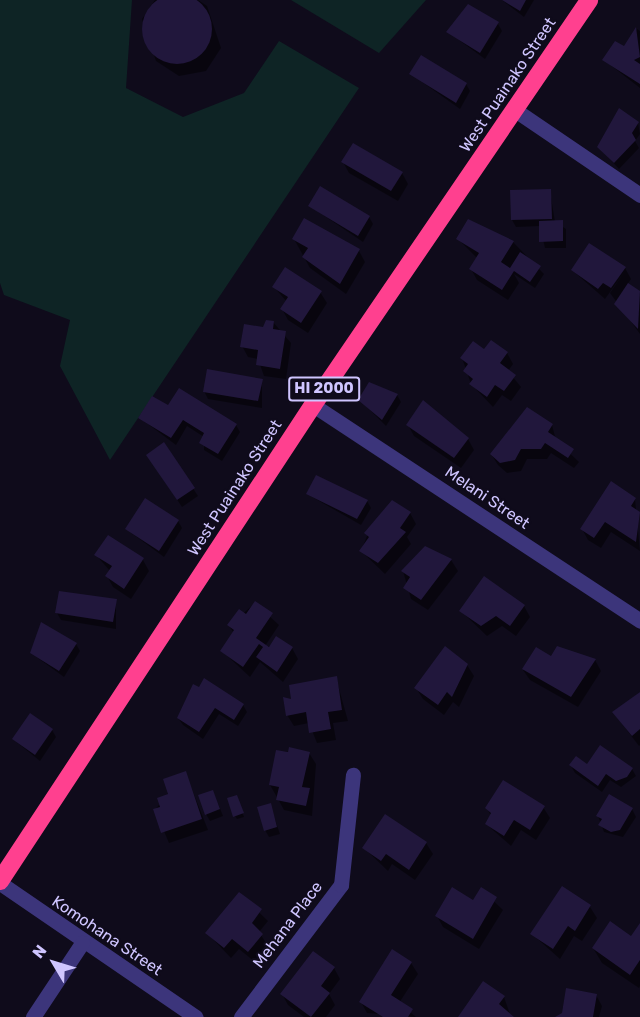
<!DOCTYPE html>
<html>
<head>
<meta charset="utf-8">
<style>
	body { margin:0 }
	#map { position:relative; width:640px; height:1017px; overflow:hidden; background:#0f0b1b; font-family:Rubik,sans-serif }
	div>[style] { position:absolute }
	.green>* { inset:0; background:#0e2425 }
	.shadow>* { inset:0; background:#0007 }
	.building>* { inset:0; background:#21173c }
	.round { border-radius:50% }
	.minor>* { height:15px; margin:-7.5px; padding:0 7.5px; transform-origin:7.5px; border-radius:7.5px; background:#3c357b }
	.highway>* { height:18px; margin:-9px; padding:0 9px; transform-origin:9px; border-radius:9px; background:#ff408f }
	span { translate:-50% -50%; white-space:nowrap; text-align:center; line-height:1.15; -webkit-text-stroke:4.5px #0f0b1b; paint-order:stroke }
	.shield-label span { padding:2px 4px; background:#0f0b1b; border:2px solid; border-radius:4px; -webkit-text-stroke-width:0 }
	.shield-label { font-size:15px; color:#cfc5ff; font-weight:700 }
	.street-label { font-size:16px; color:#cfc5ff }
	.north { position:absolute; left:24px; top:933px; width:60px; height:60px; -webkit-text-stroke:4px #0f0b1b; paint-order:stroke; rotate:308deg; font-size:16px; font-weight:700; line-height:24px; text-align:center; color:#cfc5ff }
	.north::after { content:''; display:block; margin:auto; width:21px; height:27px; background:#cfc5ff; clip-path:polygon(50% 0,100% 100%,50% 72%,0 100%) }
</style>
</head>
<body>
<div id="map">
	<div class="green">
		<div style="clip-path:polygon(0 0,132px 0,126px 88px,183px 117px,244px 93px,279px 41px,359px 88px,110px 460px,60px 366px,70px 320px,4px 295px,0 283px)"></div>
		<div style="clip-path:polygon(291px 0,426px 0,379px 53px)"></div>
	</div>
	<div class="shadow">
		<div style="clip-path:polygon(155px 0,198px 0,207px 6px,221px 48px,206px 71px,179px 76px,156px 61px,142px 19px)"></div>
		<div style="clip-path:polygon(502px 0,534px 0,524px 17px)"></div>
		<div style="clip-path:polygon(498px 24px,502px 31px,485px 59px,448px 32px)"></div>
		<div style="clip-path:polygon(637px 29px,640px 31px,640px 88px,604px 60px,624px 48px)"></div>
		<div style="clip-path:polygon(411px 74px,466px 84px,470px 91px,460px 109px)"></div>
		<div style="clip-path:polygon(619px 110px,638px 123px,640px 134px,635px 141px,639px 148px,619px 169px,599px 147px)"></div>
		<div style="clip-path:polygon(343px 162px,402px 173px,408px 184px,398px 201px,349px 173px)"></div>
		<div style="clip-path:polygon(550px 191px,555px 222px,566px 229px,566px 248px,545px 248px,540px 226px,516px 227px,512px 220px)"></div>
		<div style="clip-path:polygon(310px 206px,369px 217px,373px 224px,363px 242px)"></div>
		<div style="clip-path:polygon(294px 239px,359px 251px,365px 262px,346px 294px,310px 268px)"></div>
		<div style="clip-path:polygon(458px 239px,513px 242px,544px 274px,535px 288px,514px 274px,519px 283px,508px 300px,477px 280px,471px 269px,477px 258px)"></div>
		<div style="clip-path:polygon(625px 268px,631px 279px,627px 285px,640px 293px,640px 334px,610px 293px,625px 271px,605px 299px,572px 270px)"></div>
		<div style="clip-path:polygon(274px 287px,320px 292px,327px 303px,308px 333px,288px 320px,282px 309px,287px 302px)"></div>
		<div style="clip-path:polygon(273px 322px,291px 343px,286px 379px,264px 376px,258px 359px,248px 357px,242px 346px)"></div>
		<div style="clip-path:polygon(485px 351px,507px 353px,513px 364px,508px 371px,521px 387px,511px 401px,502px 395px,493px 407px,471px 384px,462px 358px)"></div>
		<div style="clip-path:polygon(262px 380px,262px 408px,208px 399px,204px 391px)"></div>
		<div style="clip-path:polygon(397px 395px,401px 402px,386px 426px,360px 400px)"></div>
		<div style="clip-path:polygon(168px 408px,236px 425px,240px 432px,222px 461px,204px 450px,204px 437px,187px 426px,176px 445px,140px 418px)"></div>
		<div style="clip-path:polygon(408px 425px,468px 439px,474px 450px,461px 468px,414px 436px)"></div>
		<div style="clip-path:polygon(552px 425px,556px 440px,579px 462px,574px 468px,551px 453px,547px 459px,527px 459px,521px 471px,507px 473px,498px 465px,491px 454px)"></div>
		<div style="clip-path:polygon(164px 444px,198px 496px,182px 507px,152px 462px)"></div>
		<div style="clip-path:polygon(307px 494px,367px 501px,371px 508px,361px 525px)"></div>
		<div style="clip-path:polygon(635px 499px,640px 551px,611px 532px,601px 548px,588px 540px,582px 529px)"></div>
		<div style="clip-path:polygon(410px 513px,416px 524px,407px 537px,411px 544px,385px 574px,361px 551px,371px 526px)"></div>
		<div style="clip-path:polygon(178px 521px,182px 528px,164px 557px,126px 529px)"></div>
		<div style="clip-path:polygon(425px 548px,451px 560px,458px 571px,428px 610px,411px 599px,403px 571px)"></div>
		<div style="clip-path:polygon(96px 555px,143px 560px,149px 571px,131px 599px,113px 587px,107px 576px,110px 571px)"></div>
		<div style="clip-path:polygon(116px 601px,116px 629px,61px 620px,57px 613px)"></div>
		<div style="clip-path:polygon(255px 603px,279px 625px,265px 646px,292px 648px,298px 659px,283px 682px,260px 662px,250px 677px,222px 651px,234px 633px,229px 626px)"></div>
		<div style="clip-path:polygon(524px 606px,530px 617px,516px 636px,502px 626px,487px 636px,461px 611px)"></div>
		<div style="clip-path:polygon(76px 644px,80px 651px,64px 677px,31px 653px)"></div>
		<div style="clip-path:polygon(551px 658px,595px 660px,601px 671px,578px 707px,530px 680px,523px 670px)"></div>
		<div style="clip-path:polygon(467px 665px,474px 676px,459px 707px,453px 702px,444px 715px,423px 699px,416px 688px)"></div>
		<div style="clip-path:polygon(336px 678px,348px 721px,333px 723px,336px 740px,317px 743px,309px 723px,294px 726px,287px 715px,293px 700px)"></div>
		<div style="clip-path:polygon(199px 689px,243px 705px,247px 712px,238px 726px,219px 714px,203px 739px,183px 725px,178px 718px)"></div>
		<div style="clip-path:polygon(640px 692px,640px 745px,639px 746px,614px 713px)"></div>
		<div style="clip-path:polygon(52px 730px,56px 737px,40px 761px,14px 740px)"></div>
		<div style="clip-path:polygon(601px 747px,632px 769px,636px 776px,621px 787px,610px 780px,602px 792px,575px 773px,571px 766px,588px 766px)"></div>
		<div style="clip-path:polygon(278px 751px,309px 753px,316px 764px,312px 816px,284px 810px,278px 799px,270px 785px)"></div>
		<div style="clip-path:polygon(185px 772px,208px 830px,169px 843px,155px 810px)"></div>
		<div style="clip-path:polygon(213px 791px,223px 816px,210px 821px,206px 814px)"></div>
		<div style="clip-path:polygon(238px 800px,244px 817px,237px 819px,235px 816px)"></div>
		<div style="clip-path:polygon(270px 805px,280px 834px,269px 837px,265px 830px)"></div>
		<div style="clip-path:polygon(543px 807px,550px 818px,536px 840px,521px 830px,511px 846px,486px 824px,491px 816px,487px 808px)"></div>
		<div style="clip-path:polygon(632px 809px,636px 817px,623px 837px,604px 832px,598px 816px)"></div>
		<div style="clip-path:polygon(426px 843px,433px 854px,415px 880px,392px 864px,388px 871px,364px 848px)"></div>
		<div style="clip-path:polygon(481px 889px,503px 910px,479px 949px,443px 927px,437px 916px,474px 902px)"></div>
		<div style="clip-path:polygon(562px 889px,590px 907px,597px 918px,582px 941px,574px 936px,560px 959px,532px 934px)"></div>
		<div style="clip-path:polygon(240px 894px,268px 921px,259px 932px,268px 946px,255px 962px,239px 949px,231px 958px,207px 933px)"></div>
		<div style="clip-path:polygon(640px 925px,640px 986px,639px 988px,602px 963px,593px 948px,631px 938px)"></div>
		<div style="clip-path:polygon(411px 963px,418px 974px,399px 1003px,416px 1017px,367px 1013px,361px 1002px)"></div>
		<div style="clip-path:polygon(334px 968px,340px 979px,329px 994px,335px 1005px,326px 1017px,304px 1017px,288px 1005px,282px 994px)"></div>
		<div style="clip-path:polygon(596px 995px,602px 1006px,599px 1017px,561px 1017px)"></div>
		<div style="clip-path:polygon(504px 997px,511px 1017px,460px 1017px)"></div>
	</div>
	<div class="building">
		<div class="round" style="left:142px;top:-6px;width:70px;height:70px"></div>
		<div style="clip-path:polygon(502px 0,526px 0,520px 11px)"></div>
		<div style="clip-path:polygon(468px 4px,499px 22px,480px 53px,446px 32px)"></div>
		<div style="clip-path:polygon(636px 27px,640px 57px,634px 60px,640px 64px,640px 84px,602px 60px,615px 41px,624px 46px)"></div>
		<div style="clip-path:polygon(421px 55px,467px 83px,456px 103px,409px 74px)"></div>
		<div style="clip-path:polygon(619px 108px,639px 122px,632px 133px,636px 140px,614px 163px,597px 147px)"></div>
		<div style="clip-path:polygon(353px 143px,403px 172px,391px 191px,341px 162px)"></div>
		<div style="clip-path:polygon(320px 186px,370px 216px,358px 236px,308px 206px)"></div>
		<div style="clip-path:polygon(551px 189px,552px 219px,511px 220px,510px 190px)"></div>
		<div style="clip-path:polygon(304px 218px,360px 249px,340px 284px,302px 257px,308px 248px,292px 239px)"></div>
		<div style="clip-path:polygon(468px 219px,514px 241px,501px 262px,510px 268px,520px 252px,541px 266px,530px 282px,514px 271px,502px 290px,469px 269px,479px 253px,456px 239px)"></div>
		<div style="clip-path:polygon(563px 220px,563px 241px,539px 242px,539px 221px)"></div>
		<div style="clip-path:polygon(589px 243px,626px 267px,611px 288px,603px 283px,598px 289px,571px 270px)"></div>
		<div style="clip-path:polygon(285px 267px,322px 291px,301px 323px,280px 309px,288px 297px,272px 287px)"></div>
		<div style="clip-path:polygon(628px 283px,640px 291px,638px 329px,614px 304px)"></div>
		<div style="clip-path:polygon(266px 320px,274px 321px,273px 329px,286px 331px,280px 369px,256px 365px,258px 350px,240px 347px,244px 324px,263px 327px)"></div>
		<div style="clip-path:polygon(491px 340px,508px 352px,500px 363px,516px 375px,504px 391px,495px 385px,487px 397px,469px 384px,473px 379px,463px 371px,468px 364px,460px 358px,473px 341px,484px 349px)"></div>
		<div style="clip-path:polygon(207px 369px,263px 379px,258px 401px,203px 392px)"></div>
		<div style="clip-path:polygon(369px 382px,398px 394px,382px 420px,358px 400px)"></div>
		<div style="clip-path:polygon(179px 388px,237px 424px,218px 454px,199px 443px,204px 433px,183px 420px,171px 438px,138px 418px,152px 396px,168px 405px)"></div>
		<div style="clip-path:polygon(423px 400px,469px 438px,454px 458px,406px 425px)"></div>
		<div style="clip-path:polygon(527px 407px,553px 424px,548px 432px,574px 449px,568px 458px,545px 443px,541px 449px,521px 449px,515px 460px,500px 463px,490px 454px)"></div>
		<div style="clip-path:polygon(164px 442px,195px 488px,177px 500px,146px 455px)"></div>
		<div style="clip-path:polygon(316px 475px,368px 500px,357px 519px,306px 494px)"></div>
		<div style="clip-path:polygon(611px 481px,636px 498px,631px 506px,640px 512px,636px 542px,605px 522px,594px 538px,580px 529px)"></div>
		<div style="clip-path:polygon(145px 498px,179px 520px,159px 551px,125px 529px)"></div>
		<div style="clip-path:polygon(392px 500px,411px 512px,400px 528px,406px 532px,378px 563px,359px 551px,369px 537px,364px 533px)"></div>
		<div style="clip-path:polygon(108px 535px,144px 558px,124px 589px,105px 576px,112px 566px,94px 555px)"></div>
		<div style="clip-path:polygon(425px 546px,452px 559px,421px 600px,403px 588px,410px 577px,401px 571px)"></div>
		<div style="clip-path:polygon(484px 576px,525px 605px,510px 626px,496px 616px,481px 626px,459px 611px)"></div>
		<div style="clip-path:polygon(59px 591px,117px 599px,113px 622px,55px 613px)"></div>
		<div style="clip-path:polygon(255px 601px,273px 613px,256px 638px,269px 647px,276px 636px,293px 647px,277px 672px,256px 657px,263px 647px,259px 644px,243px 667px,220px 651px,234px 630px,227px 625px,239px 609px,246px 614px)"></div>
		<div style="clip-path:polygon(41px 622px,77px 643px,59px 671px,30px 653px)"></div>
		<div style="clip-path:polygon(445px 646px,468px 664px,452px 697px,447px 692px,438px 705px,414px 688px)"></div>
		<div style="clip-path:polygon(557px 646px,596px 659px,571px 697px,522px 669px,536px 647px,551px 656px)"></div>
		<div style="clip-path:polygon(337px 676px,342px 710px,328px 712px,331px 729px,309px 733px,306px 712px,286px 716px,283px 697px,291px 699px,289px 685px)"></div>
		<div style="clip-path:polygon(204px 678px,244px 704px,234px 720px,215px 708px,199px 732px,177px 718px,193px 684px,199px 687px)"></div>
		<div style="clip-path:polygon(640px 692px,640px 729px,632px 736px,612px 712px)"></div>
		<div style="clip-path:polygon(30px 713px,53px 729px,35px 755px,12px 739px)"></div>
		<div style="clip-path:polygon(600px 745px,633px 768px,627px 777px,616px 781px,606px 774px,598px 786px,569px 765px,576px 756px,587px 764px)"></div>
		<div style="clip-path:polygon(289px 747px,310px 752px,302px 787px,310px 788px,306px 806px,276px 800px,279px 787px,269px 785px,276px 750px,288px 752px)"></div>
		<div style="clip-path:polygon(186px 771px,202px 819px,161px 833px,153px 809px,160px 807px,157px 798px,168px 794px,163px 779px)"></div>
		<div style="clip-path:polygon(503px 780px,545px 806px,530px 830px,514px 820px,504px 836px,485px 824px,491px 813px,485px 808px)"></div>
		<div style="clip-path:polygon(213px 790px,220px 809px,205px 815px,198px 795px)"></div>
		<div style="clip-path:polygon(609px 794px,633px 808px,620px 830px,611px 832px,598px 825px,602px 819px,596px 816px)"></div>
		<div style="clip-path:polygon(237px 795px,244px 813px,233px 817px,227px 798px)"></div>
		<div style="clip-path:polygon(271px 803px,277px 827px,264px 831px,257px 807px)"></div>
		<div style="clip-path:polygon(385px 814px,427px 842px,409px 870px,386px 854px,381px 861px,362px 848px)"></div>
		<div style="clip-path:polygon(562px 886px,591px 905px,575px 931px,568px 926px,553px 949px,530px 934px)"></div>
		<div style="clip-path:polygon(452px 887px,473px 900px,481px 887px,497px 897px,473px 939px,435px 916px)"></div>
		<div style="clip-path:polygon(239px 892px,262px 909px,252px 923px,263px 934px,248px 952px,232px 939px,224px 948px,205px 933px)"></div>
		<div style="clip-path:polygon(610px 921px,631px 936px,640px 923px,640px 960px,630px 975px,592px 948px)"></div>
		<div style="clip-path:polygon(392px 949px,412px 962px,391px 995px,413px 1009px,408px 1017px,383px 1017px,359px 1002px)"></div>
		<div style="clip-path:polygon(313px 951px,335px 967px,321px 986px,330px 993px,311px 1017px,280px 994px)"></div>
		<div style="clip-path:polygon(483px 981px,505px 996px,499px 1004px,514px 1017px,458px 1017px)"></div>
		<div style="clip-path:polygon(566px 988px,597px 994px,593px 1017px,555px 1017px,562px 1013px)"></div>
	</div>
	<div class="minor">
		<div style="left:515px;top:110px;width:151px;rotate:34.2deg"></div>
		<div style="left:313px;top:405px;width:392px;rotate:33.4deg"></div>
		<div style="left:0;top:883px;width:237px;rotate:34.4deg"></div>
		<div style="left:33px;top:1017px;width:89px;rotate:-56.5deg"></div>
		<div style="left:241px;top:1017px;width:166px;rotate:-52.9deg"></div>
		<div style="left:341px;top:885px;width:111px;rotate:-83.8deg"></div>
	</div>
	<div class="highway">
		<div style="left:0;top:881px;width:570px;rotate:-56.67deg"></div>
		<div style="left:313px;top:405px;width:490px;rotate:-55.7deg"></div>
	</div>
	<div class="shield-label">
		<span style="left:324px;top:389px">HI 2000</span>
	</div>
	<div class="street-label">
		<span style="left:508px;top:85px;rotate:-56deg">West Puainako Street</span>
		<span style="left:235px;top:488px;rotate:-57deg">West Puainako Street</span>
		<span style="left:487px;top:498px;rotate:34deg">Melani Street</span>
		<span style="left:288px;top:925px;rotate:-53deg">Mehana Place</span>
		<span style="left:107px;top:936px;rotate:34deg">Komohana Street</span>
	</div>
	<div class="north">N</div>
</div>
</body>
</html>
